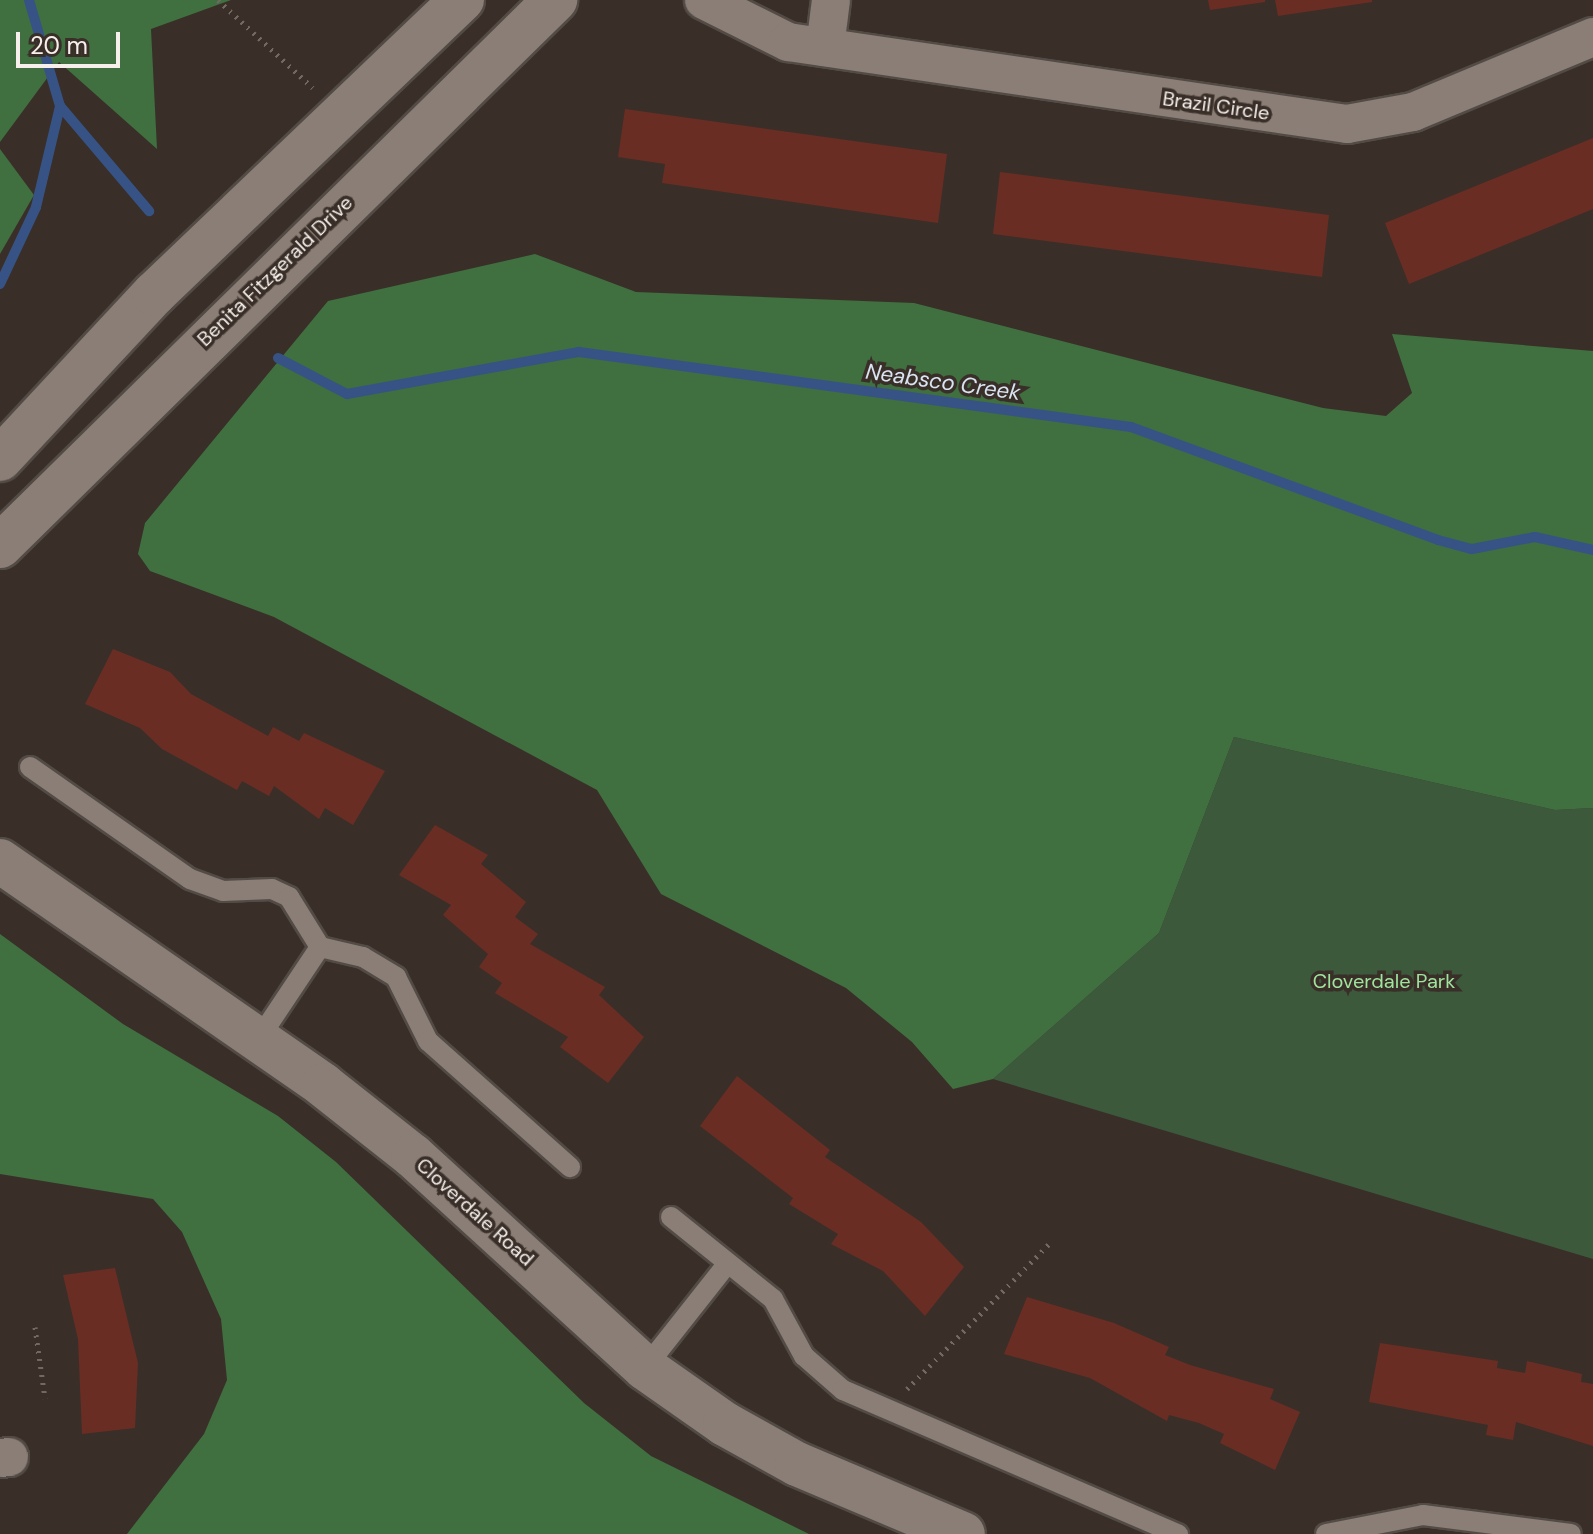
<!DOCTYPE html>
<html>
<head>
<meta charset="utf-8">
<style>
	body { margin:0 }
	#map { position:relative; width:1593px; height:1534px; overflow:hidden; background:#392f28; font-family:"DM Sans",sans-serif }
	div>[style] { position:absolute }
	.green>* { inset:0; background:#3c593b }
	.forest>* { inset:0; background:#406f40 }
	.stream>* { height:10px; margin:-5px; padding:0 5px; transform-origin:5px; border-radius:5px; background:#375385 }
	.building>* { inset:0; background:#6a2d24 }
	.path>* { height:5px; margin-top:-2.5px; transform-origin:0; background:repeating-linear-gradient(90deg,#726963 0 2px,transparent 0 8px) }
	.roads { filter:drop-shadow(2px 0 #534b45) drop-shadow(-2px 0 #534b45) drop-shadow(0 2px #534b45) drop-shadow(0 -2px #534b45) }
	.lane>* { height:20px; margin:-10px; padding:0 10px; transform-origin:10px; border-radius:10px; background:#8a7e76 }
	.street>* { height:38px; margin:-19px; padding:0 19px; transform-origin:19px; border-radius:19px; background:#8a7e76 }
	.secondary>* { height:44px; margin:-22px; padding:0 22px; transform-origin:22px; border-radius:22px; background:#8a7e76 }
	span { translate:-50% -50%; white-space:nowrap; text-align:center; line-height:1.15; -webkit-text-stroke:7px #392f28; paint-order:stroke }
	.street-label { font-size:20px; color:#f6efeb }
	.park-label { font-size:20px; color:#9fe49d }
	.water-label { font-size:22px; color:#d9e3f2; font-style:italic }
	.scale { position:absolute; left:16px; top:32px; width:104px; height:36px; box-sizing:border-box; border:4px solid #f6efeb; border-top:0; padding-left:10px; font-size:24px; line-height:28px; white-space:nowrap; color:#f6efeb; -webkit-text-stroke:6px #392f28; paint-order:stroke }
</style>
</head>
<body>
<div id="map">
	<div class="green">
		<div style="clip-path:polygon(1234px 737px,1555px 810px,1593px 808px,1593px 1259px,993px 1079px,1159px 933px)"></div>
	</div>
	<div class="forest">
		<div style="clip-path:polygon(0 0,231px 0,151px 29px,157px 149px,59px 62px,0 142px)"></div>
		<div style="clip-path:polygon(0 149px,34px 195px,0 254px)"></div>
		<div style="clip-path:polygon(535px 254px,636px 292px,914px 303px,1323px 408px,1386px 416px,1412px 393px,1392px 334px,1593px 351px,1593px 808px,1555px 810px,1234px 737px,1159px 933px,993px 1079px,953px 1089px,912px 1042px,846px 988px,661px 894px,597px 790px,274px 617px,150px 571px,138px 554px,145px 523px,328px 301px)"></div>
		<div style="clip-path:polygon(0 934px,123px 1024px,278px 1116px,336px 1162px,584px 1403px,651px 1456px,809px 1534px,127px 1534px,204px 1434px,227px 1380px,221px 1319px,182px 1232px,153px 1199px,0 1174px)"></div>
	</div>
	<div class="stream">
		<div style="left:29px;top:0;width:110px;rotate:73.7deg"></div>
		<div style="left:60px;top:106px;width:138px;rotate:49.7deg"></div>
		<div style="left:0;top:284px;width:85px;rotate:-64.9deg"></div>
		<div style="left:36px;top:207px;width:104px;rotate:-76.6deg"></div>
		<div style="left:278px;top:358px;width:78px;rotate:27.6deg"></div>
		<div style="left:347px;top:394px;width:236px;rotate:-10.3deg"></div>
		<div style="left:579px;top:352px;width:557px;rotate:7.74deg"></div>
		<div style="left:1131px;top:427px;width:327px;rotate:20.2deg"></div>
		<div style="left:1438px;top:540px;width:35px;rotate:15deg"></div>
		<div style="left:1472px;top:549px;width:64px;rotate:-10.8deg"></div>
		<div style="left:1535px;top:537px;width:59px;rotate:12.6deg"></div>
	</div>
	<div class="building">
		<div style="clip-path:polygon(1208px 0,1265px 0,1265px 2px,1210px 10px)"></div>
		<div style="clip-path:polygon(1275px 0,1372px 0,1372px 2px,1278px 16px)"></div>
		<div style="clip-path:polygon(625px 109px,947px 154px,938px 223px,662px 183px,665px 164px,618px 157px)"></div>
		<div style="clip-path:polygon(1593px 138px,1593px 209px,1409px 284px,1385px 223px)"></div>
		<div style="clip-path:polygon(1000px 172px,1329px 215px,1322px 277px,993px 234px)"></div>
		<div style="clip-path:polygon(113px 649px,170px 672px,191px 694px,268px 736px,273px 727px,299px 741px,304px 733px,385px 771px,353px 825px,325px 808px,319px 819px,274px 786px,269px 796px,242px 781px,237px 790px,162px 749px,140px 728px,85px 704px)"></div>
		<div style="clip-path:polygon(435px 825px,488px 855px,481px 864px,526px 902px,515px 917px,538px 934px,530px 944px,605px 987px,599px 995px,644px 1037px,608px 1083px,560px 1047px,568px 1037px,495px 993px,502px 983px,479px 967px,488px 954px,443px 915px,451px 905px,399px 875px)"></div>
		<div style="clip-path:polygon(737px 1076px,830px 1150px,825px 1157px,921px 1222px,964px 1267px,925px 1316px,883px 1271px,831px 1244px,838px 1234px,789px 1204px,793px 1198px,700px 1126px)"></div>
		<div style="clip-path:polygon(115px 1268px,138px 1363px,135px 1428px,82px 1434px,78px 1339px,63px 1275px)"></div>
		<div style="clip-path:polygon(1027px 1297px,1114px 1323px,1169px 1347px,1165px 1355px,1190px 1365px,1274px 1389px,1270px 1399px,1300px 1412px,1275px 1470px,1220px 1443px,1224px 1434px,1199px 1423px,1169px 1415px,1167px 1421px,1090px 1378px,1004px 1354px)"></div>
		<div style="clip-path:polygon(1380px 1343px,1498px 1361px,1497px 1368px,1525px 1373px,1527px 1361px,1582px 1374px,1581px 1382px,1593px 1384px,1593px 1446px,1516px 1422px,1513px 1440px,1486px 1435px,1488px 1425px,1369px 1402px)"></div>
	</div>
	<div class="path">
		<div style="left:218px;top:0;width:129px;rotate:42.8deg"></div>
		<div style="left:35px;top:1327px;width:72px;rotate:82deg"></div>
		<div style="left:907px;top:1389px;width:207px;rotate:-45.6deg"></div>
	</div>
	<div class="roads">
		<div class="lane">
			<div style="left:30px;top:767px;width:195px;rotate:35deg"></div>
			<div style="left:190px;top:879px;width:35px;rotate:20deg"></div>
			<div style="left:223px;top:891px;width:49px;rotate:-2.3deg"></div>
			<div style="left:272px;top:889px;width:19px;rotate:25deg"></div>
			<div style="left:289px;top:897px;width:59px;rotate:58.2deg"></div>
			<div style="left:320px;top:947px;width:44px;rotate:13.1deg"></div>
			<div style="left:363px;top:957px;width:39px;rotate:31deg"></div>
			<div style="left:396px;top:977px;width:72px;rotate:63.4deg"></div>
			<div style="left:428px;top:1041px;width:190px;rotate:41.6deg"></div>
			<div style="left:258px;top:1040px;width:112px;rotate:-56.3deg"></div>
			<div style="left:671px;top:1217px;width:131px;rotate:38.8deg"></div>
			<div style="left:773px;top:1299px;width:65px;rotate:61.5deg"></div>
			<div style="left:804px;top:1356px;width:52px;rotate:41.1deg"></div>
			<div style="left:843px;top:1390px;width:365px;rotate:23.3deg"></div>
			<div style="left:645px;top:1368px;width:132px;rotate:-51.7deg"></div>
			<div style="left:1326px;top:1534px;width:99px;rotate:-11.1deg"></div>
			<div style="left:1423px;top:1515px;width:149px;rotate:7.3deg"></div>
		</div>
		<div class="street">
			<div style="left:704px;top:0;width:94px;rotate:26.6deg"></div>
			<div style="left:788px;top:42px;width:565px;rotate:8.35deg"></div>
			<div style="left:1347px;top:124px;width:67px;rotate:-10.3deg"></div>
			<div style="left:1413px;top:112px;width:195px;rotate:-22.6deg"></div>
			<div style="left:825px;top:47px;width:47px;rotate:-82.7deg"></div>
			<div style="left:0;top:1458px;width:9px;rotate:-6deg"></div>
		</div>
		<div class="secondary">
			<div style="left:0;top:459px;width:226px;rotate:-47deg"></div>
			<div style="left:154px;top:294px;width:426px;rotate:-43.7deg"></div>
			<div style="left:0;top:546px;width:779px;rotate:-44.53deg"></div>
			<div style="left:0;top:861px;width:393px;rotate:34.7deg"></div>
			<div style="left:323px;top:1085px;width:115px;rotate:38.3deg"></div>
			<div style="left:413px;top:1156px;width:314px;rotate:42.4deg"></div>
			<div style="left:645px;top:1368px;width:98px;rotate:35deg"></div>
			<div style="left:725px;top:1424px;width:82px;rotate:29.1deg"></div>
			<div style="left:797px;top:1464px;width:180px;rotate:22.9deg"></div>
		</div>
	</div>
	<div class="street-label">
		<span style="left:1216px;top:106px;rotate:8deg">Brazil Circle</span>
		<span style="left:275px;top:271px;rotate:-44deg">Benita Fitzgerald Drive</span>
		<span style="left:475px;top:1212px;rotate:42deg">Cloverdale Road</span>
	</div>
	<div class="park-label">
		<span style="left:1384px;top:981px">Cloverdale Park</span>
	</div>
	<div class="water-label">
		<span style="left:943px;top:382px;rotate:8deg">Neabsco Creek</span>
	</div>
	<div class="scale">20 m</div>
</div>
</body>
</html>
